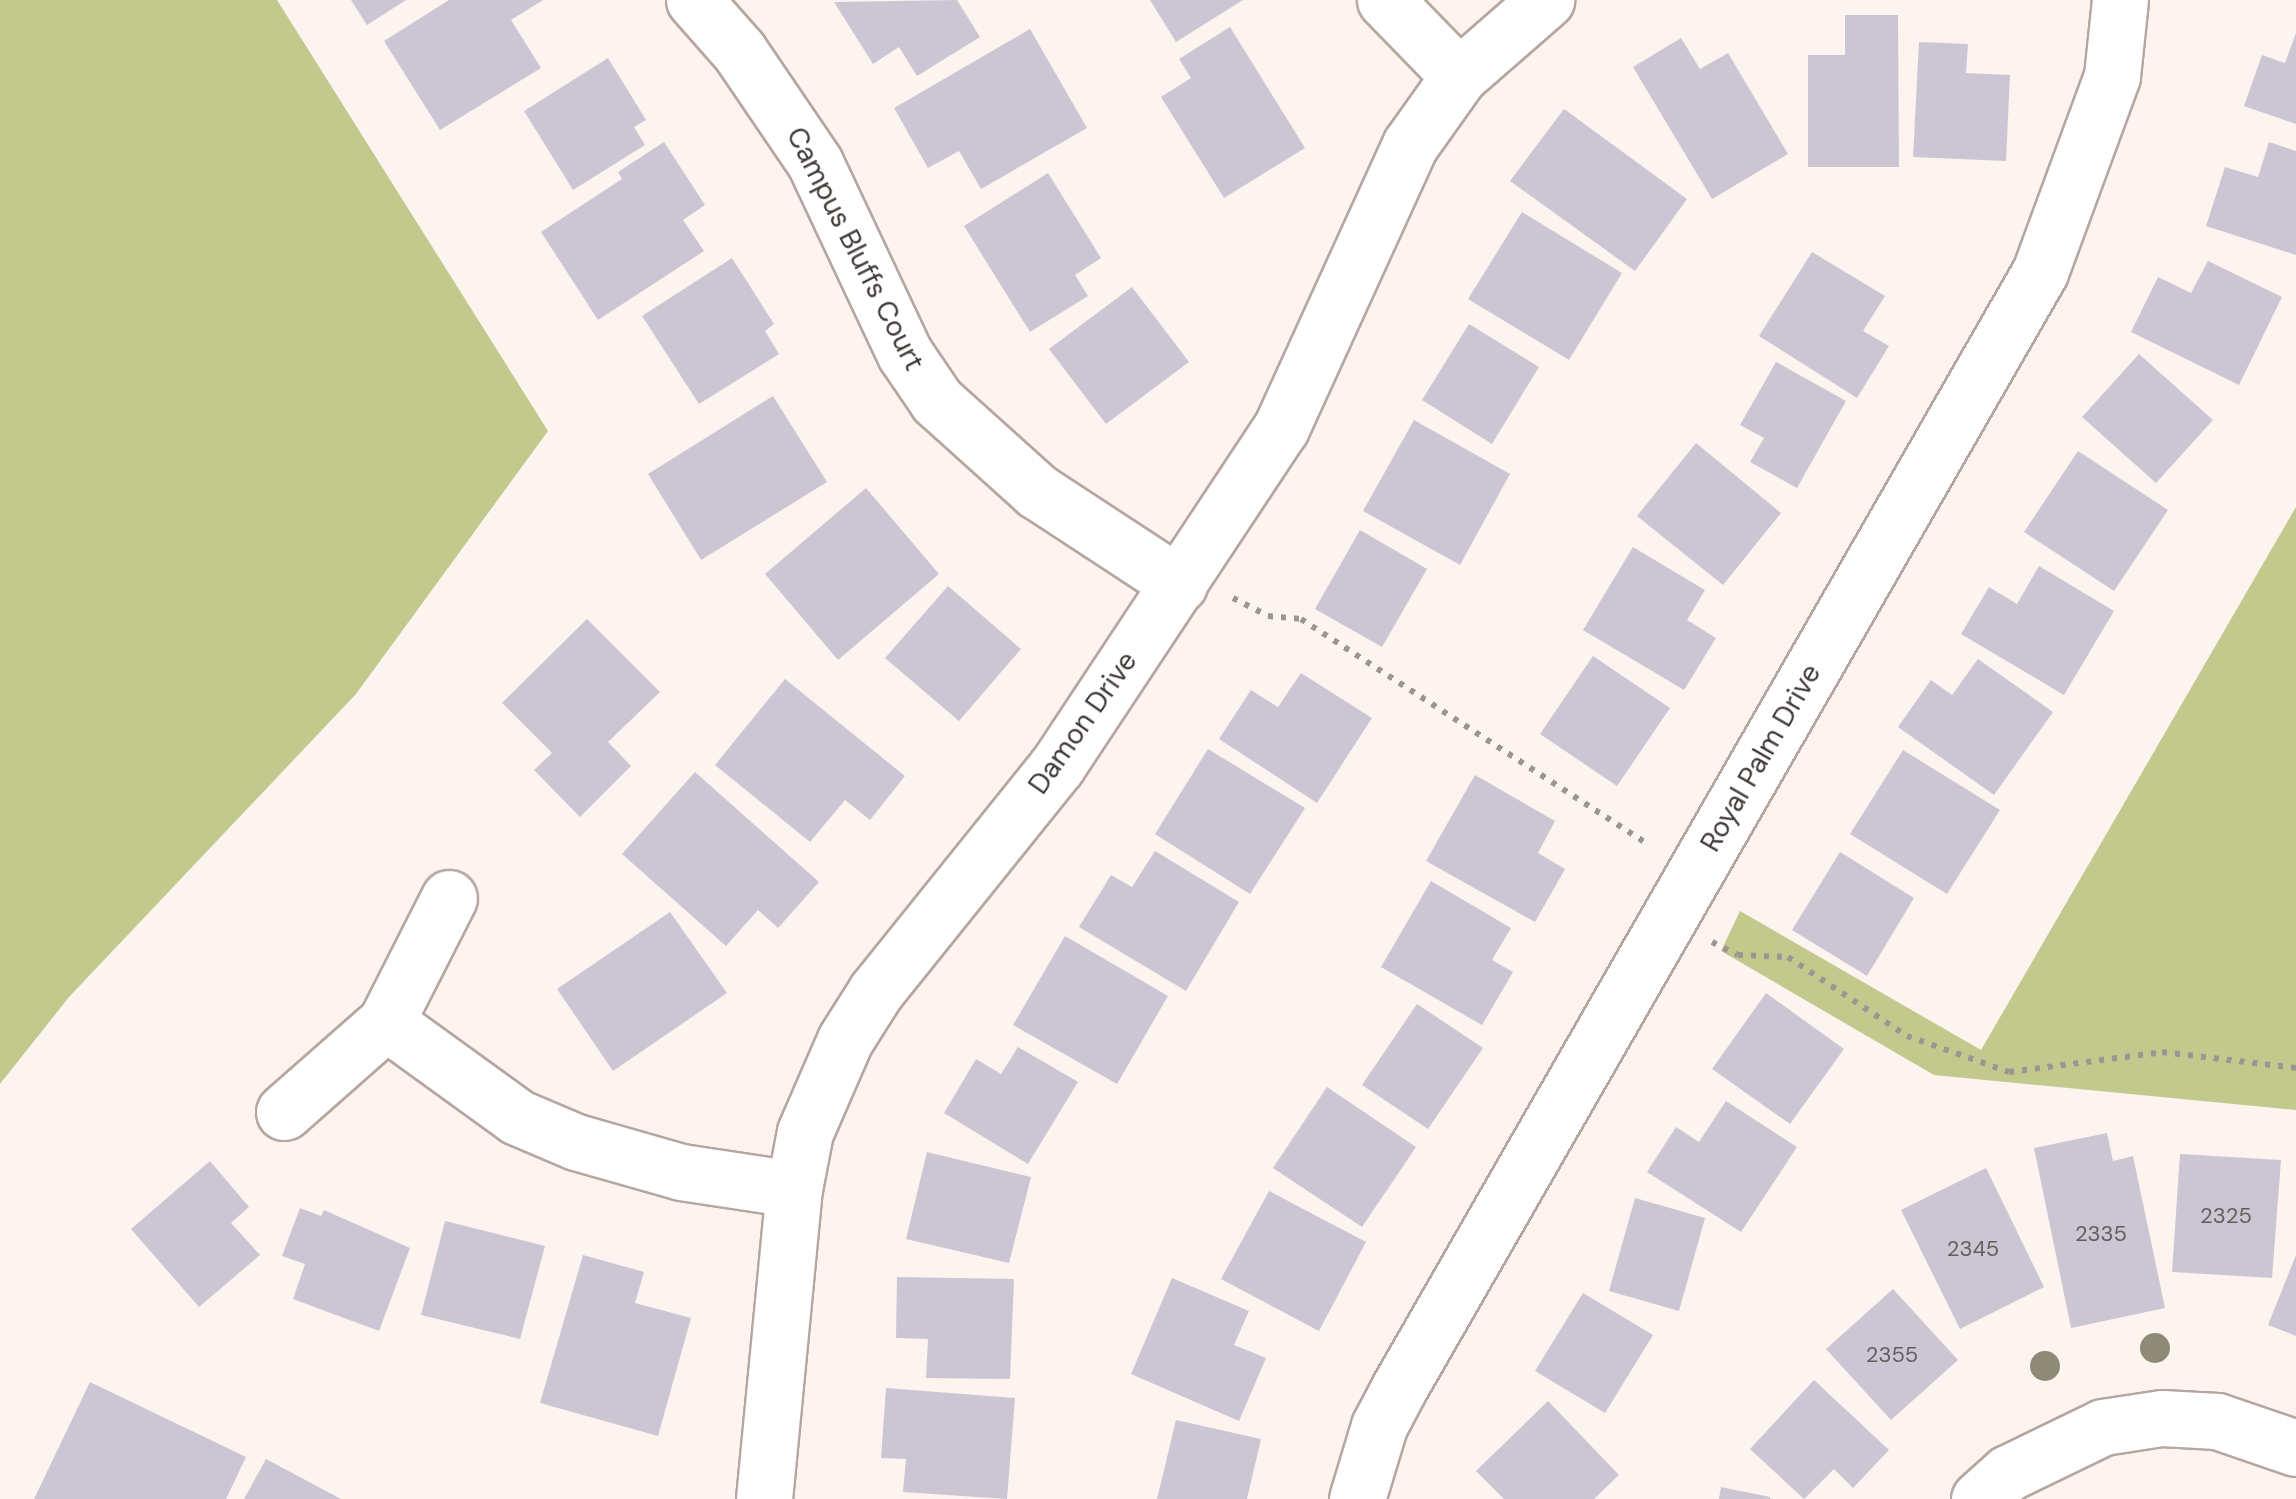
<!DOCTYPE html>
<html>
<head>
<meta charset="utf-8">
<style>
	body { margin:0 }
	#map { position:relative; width:2296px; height:1499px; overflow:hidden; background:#fdf3ef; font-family:"DM Sans",sans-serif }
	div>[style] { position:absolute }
	.green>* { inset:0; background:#c1c98d }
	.building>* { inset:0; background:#ccc6d4 }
	.path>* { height:6px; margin-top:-3px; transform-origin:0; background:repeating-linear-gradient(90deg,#9d9591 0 5px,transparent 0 13px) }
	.roads { filter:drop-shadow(2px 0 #b6a6a0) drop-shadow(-2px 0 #b6a6a0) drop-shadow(0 2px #b6a6a0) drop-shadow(0 -2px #b6a6a0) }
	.minor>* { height:55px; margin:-27.5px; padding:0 27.5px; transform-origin:27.5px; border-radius:27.5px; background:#fff }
	.trees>* { width:30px; height:30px; margin:-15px; border-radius:50%; background:#8d8b75 }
	span { translate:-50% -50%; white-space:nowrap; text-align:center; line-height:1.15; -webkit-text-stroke:9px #fff; paint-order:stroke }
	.number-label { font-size:22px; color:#635d5e }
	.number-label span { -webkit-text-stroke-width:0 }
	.street-label { font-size:28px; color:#403a37 }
</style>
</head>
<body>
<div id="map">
	<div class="green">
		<div style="clip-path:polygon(0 0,277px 0,548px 431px,356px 694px,69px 997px,0 1084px)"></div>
		<div style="clip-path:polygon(2296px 507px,2296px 1110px,1934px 1075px,1721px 951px,1740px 911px,1981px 1050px)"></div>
	</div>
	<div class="building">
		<div style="clip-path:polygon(351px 0,406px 0,367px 25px)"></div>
		<div style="clip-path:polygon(449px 0,543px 0,511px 20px,541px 68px,440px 130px,384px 41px)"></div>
		<div style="clip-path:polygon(957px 0,980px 37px,917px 76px,899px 47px,873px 64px,834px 2px)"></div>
		<div style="clip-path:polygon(1150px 0,1243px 0,1176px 42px)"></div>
		<div style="clip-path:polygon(1845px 15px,1898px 15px,1899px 167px,1808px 167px,1808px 55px,1845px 55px)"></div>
		<div style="clip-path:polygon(1230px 27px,1305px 148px,1224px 198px,1161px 97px,1191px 78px,1179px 59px)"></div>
		<div style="clip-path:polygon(1030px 29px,1087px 128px,981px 189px,959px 151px,928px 168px,894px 108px)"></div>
		<div style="clip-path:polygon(2296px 33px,2296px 124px,2244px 106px,2262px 55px,2285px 63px)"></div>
		<div style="clip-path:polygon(1681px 38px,1700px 69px,1728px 53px,1788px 154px,1712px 199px,1633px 67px)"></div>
		<div style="clip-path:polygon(1919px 42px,1968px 44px,1966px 73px,2010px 75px,2006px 161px,1913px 157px)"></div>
		<div style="clip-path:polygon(608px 58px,646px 120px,634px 127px,645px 145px,573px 190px,524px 111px)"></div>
		<div style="clip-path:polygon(1564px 109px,1687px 199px,1635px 271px,1510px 181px)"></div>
		<div style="clip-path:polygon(664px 142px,705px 205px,683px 220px,704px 251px,598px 320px,541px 232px,622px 179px,618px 172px)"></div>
		<div style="clip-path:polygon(2269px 142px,2296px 151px,2296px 255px,2206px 226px,2225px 167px,2258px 177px)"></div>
		<div style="clip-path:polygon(1048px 173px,1101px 258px,1075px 275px,1088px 296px,1030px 332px,964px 226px)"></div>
		<div style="clip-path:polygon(1522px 212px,1622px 273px,1569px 360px,1468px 299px)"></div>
		<div style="clip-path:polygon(1812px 252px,1885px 296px,1863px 331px,1889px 346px,1857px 398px,1759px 336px)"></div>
		<div style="clip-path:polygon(732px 258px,774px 324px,765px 331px,779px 354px,699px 404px,642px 316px)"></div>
		<div style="clip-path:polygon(2208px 261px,2282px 297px,2239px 385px,2131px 332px,2158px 277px,2191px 293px)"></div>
		<div style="clip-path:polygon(1132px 287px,1189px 362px,1106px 424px,1049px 349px)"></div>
		<div style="clip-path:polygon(1469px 324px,1539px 367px,1492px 444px,1422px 400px)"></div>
		<div style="clip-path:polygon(2139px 354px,2213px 420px,2156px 483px,2082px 417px)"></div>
		<div style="clip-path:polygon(1776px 362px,1846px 401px,1797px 488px,1750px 462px,1764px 438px,1740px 425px)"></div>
		<div style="clip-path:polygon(773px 396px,827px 482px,701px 560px,648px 474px)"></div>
		<div style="clip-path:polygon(1414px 420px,1510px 474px,1460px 565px,1363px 511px)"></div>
		<div style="clip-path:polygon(1696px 443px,1781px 513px,1723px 585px,1637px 516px)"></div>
		<div style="clip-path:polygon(2078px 451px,2168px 510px,2114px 591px,2024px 532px)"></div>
		<div style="clip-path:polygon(866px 488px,939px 574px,838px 660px,765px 574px)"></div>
		<div style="clip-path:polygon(1360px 530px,1427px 569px,1382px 647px,1315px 609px)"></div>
		<div style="clip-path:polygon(1633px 547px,1705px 590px,1687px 620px,1716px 638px,1684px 690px,1583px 630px)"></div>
		<div style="clip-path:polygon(2039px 566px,2114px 611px,2064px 695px,1961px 634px,1989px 587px,2017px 604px)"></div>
		<div style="clip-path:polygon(948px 586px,1021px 649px,959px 721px,885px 658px)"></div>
		<div style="clip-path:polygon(587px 619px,660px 692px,608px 742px,631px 766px,580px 817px,534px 770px,552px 753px,502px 703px)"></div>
		<div style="clip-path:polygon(1593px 656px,1670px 708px,1617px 786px,1540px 734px)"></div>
		<div style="clip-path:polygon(1978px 659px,2053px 712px,1994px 795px,1898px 727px,1931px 680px,1952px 695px)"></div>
		<div style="clip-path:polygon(1301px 673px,1372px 718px,1317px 803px,1219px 739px,1251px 690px,1278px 707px)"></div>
		<div style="clip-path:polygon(785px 679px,905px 776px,870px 820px,845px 800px,810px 842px,715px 765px)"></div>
		<div style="clip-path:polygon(1208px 749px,1305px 808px,1250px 894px,1155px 834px)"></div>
		<div style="clip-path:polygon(1903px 750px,2000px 810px,1947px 894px,1850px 834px)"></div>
		<div style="clip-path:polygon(695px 772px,819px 882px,778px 928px,758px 910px,726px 946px,622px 854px)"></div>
		<div style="clip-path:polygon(1475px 775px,1555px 821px,1538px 853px,1565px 869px,1535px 922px,1426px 861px)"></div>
		<div style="clip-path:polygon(1155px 851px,1239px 902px,1186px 991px,1079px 927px,1111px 875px,1132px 887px)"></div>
		<div style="clip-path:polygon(1840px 852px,1914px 898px,1867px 976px,1792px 930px)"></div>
		<div style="clip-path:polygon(1431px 881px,1511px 928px,1492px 960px,1513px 972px,1482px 1025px,1381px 967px)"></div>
		<div style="clip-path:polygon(670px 912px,727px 993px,613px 1071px,557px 989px)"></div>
		<div style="clip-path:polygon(1065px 936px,1168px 996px,1117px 1084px,1013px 1025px)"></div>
		<div style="clip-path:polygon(1766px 993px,1844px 1049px,1790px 1124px,1712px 1069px)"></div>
		<div style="clip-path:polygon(1417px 1004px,1483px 1048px,1428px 1129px,1362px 1085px)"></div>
		<div style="clip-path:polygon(1018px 1047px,1078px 1082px,1028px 1164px,944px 1113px,976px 1059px,1001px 1074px)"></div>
		<div style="clip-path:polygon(1327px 1087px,1416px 1147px,1362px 1227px,1273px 1168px)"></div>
		<div style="clip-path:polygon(1726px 1101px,1797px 1147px,1741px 1232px,1647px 1172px,1676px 1127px,1699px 1142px)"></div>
		<div style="clip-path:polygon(2107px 1133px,2113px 1161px,2133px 1156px,2165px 1308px,2071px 1328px,2034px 1148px)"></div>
		<div style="clip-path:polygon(927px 1152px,1031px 1177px,1009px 1263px,906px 1239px)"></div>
		<div style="clip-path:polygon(2180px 1154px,2281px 1160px,2272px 1278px,2172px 1272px)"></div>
		<div style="clip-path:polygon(210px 1161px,249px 1207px,231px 1223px,260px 1255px,199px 1307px,131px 1229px)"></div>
		<div style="clip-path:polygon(1986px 1168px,2044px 1287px,1960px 1329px,1901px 1210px)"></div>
		<div style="clip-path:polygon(1269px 1191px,1366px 1242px,1319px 1331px,1221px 1279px)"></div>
		<div style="clip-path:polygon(1635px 1198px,1705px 1218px,1679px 1311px,1609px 1291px)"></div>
		<div style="clip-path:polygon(300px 1208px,321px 1216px,324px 1210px,410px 1248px,379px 1331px,293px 1299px,305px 1264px,282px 1256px)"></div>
		<div style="clip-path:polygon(445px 1221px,545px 1246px,520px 1339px,421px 1315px)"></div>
		<div style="clip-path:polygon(583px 1255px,644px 1272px,635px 1303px,691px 1318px,658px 1436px,540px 1403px)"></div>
		<div style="clip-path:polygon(2296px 1255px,2296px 1336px,2268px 1325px)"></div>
		<div style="clip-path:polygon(897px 1277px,1014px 1279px,1010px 1379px,926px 1378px,928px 1339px,896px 1338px)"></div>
		<div style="clip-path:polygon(1172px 1278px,1249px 1311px,1234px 1345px,1266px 1358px,1239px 1421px,1131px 1374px)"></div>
		<div style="clip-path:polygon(1893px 1289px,1958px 1360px,1891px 1420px,1826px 1349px)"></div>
		<div style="clip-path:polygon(1583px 1293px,1653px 1335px,1605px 1413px,1535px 1371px)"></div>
		<div style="clip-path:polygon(1814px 1380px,1889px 1450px,1853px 1488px,1834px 1469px,1804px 1499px,1750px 1449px)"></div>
		<div style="clip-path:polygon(90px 1382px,246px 1457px,226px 1499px,34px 1499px)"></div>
		<div style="clip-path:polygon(886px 1388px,1015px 1398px,1007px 1499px,903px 1492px,906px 1459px,881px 1458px)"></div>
		<div style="clip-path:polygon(1548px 1401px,1619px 1475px,1594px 1499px,1504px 1499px,1476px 1471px)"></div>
		<div style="clip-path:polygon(1176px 1420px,1261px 1439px,1247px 1499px,1157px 1499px)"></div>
		<div style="clip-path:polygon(266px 1459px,341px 1499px,244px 1499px)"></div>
		<div style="clip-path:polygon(1721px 1487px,1770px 1497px,1770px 1499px,1719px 1499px)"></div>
	</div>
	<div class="path">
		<div style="left:1233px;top:598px;width:39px;rotate:27deg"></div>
		<div style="left:1268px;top:616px;width:33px;rotate:5deg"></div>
		<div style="left:1301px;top:619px;width:415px;rotate:33deg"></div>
		<div style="left:1712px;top:942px;width:29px;rotate:27deg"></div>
		<div style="left:1738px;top:955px;width:50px;rotate:2.3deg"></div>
		<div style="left:1788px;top:957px;width:143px;rotate:33.6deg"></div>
		<div style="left:1907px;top:1036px;width:108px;rotate:19.4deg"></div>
		<div style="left:2009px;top:1072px;width:154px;rotate:-7.4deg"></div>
		<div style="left:2162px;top:1052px;width:135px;rotate:6.8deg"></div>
	</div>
	<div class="roads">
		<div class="minor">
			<div style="left:694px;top:0;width:68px;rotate:48.6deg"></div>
			<div style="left:739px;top:51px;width:135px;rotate:55.8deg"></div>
			<div style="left:815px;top:163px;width:211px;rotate:64.8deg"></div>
			<div style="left:905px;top:354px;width:57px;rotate:55.8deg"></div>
			<div style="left:937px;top:401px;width:135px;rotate:42deg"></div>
			<div style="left:1037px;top:491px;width:170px;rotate:33.2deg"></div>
			<div style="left:1385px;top:0;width:106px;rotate:45.8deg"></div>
			<div style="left:386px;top:1022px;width:162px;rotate:35.9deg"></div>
			<div style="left:517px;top:1117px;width:64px;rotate:23deg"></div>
			<div style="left:576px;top:1142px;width:109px;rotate:15.9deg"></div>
			<div style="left:681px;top:1172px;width:114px;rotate:8.6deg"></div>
			<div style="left:284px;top:1112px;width:136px;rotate:-41.4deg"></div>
			<div style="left:386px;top:1022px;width:139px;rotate:-63.1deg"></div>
			<div style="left:764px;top:1499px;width:311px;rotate:-84.5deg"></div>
			<div style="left:794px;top:1189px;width:58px;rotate:-79.1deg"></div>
			<div style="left:805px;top:1132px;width:100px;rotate:-66.5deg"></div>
			<div style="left:845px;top:1040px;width:58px;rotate:-57.7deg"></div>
			<div style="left:876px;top:991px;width:289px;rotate:-51.2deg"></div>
			<div style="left:1057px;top:766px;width:405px;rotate:-56.5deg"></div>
			<div style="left:1281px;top:428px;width:311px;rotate:-65.5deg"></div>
			<div style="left:1410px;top:145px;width:85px;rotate:-54.6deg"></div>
			<div style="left:1459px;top:76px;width:116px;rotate:-41.1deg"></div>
			<div style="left:1357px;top:1499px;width:76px;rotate:-73.2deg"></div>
			<div style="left:1379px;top:1426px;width:43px;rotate:-62.2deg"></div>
			<div style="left:1399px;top:1388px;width:1287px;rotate:-60.13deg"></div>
			<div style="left:2040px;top:272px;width:209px;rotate:-69.8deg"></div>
			<div style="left:2112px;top:76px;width:76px;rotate:-84deg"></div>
			<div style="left:1979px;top:1499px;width:39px;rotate:-42deg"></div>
			<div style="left:2008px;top:1473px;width:106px;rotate:-25.8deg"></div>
			<div style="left:2103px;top:1427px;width:60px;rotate:-8.7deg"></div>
			<div style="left:2162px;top:1418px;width:55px;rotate:3.1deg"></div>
			<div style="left:2217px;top:1421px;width:83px;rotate:18.9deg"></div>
		</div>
	</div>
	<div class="trees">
		<div style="left:2155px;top:1348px"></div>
		<div style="left:2045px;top:1366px"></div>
	</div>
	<div class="number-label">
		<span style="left:2226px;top:1216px">2325</span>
		<span style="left:2101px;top:1234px">2335</span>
		<span style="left:1973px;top:1249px">2345</span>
		<span style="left:1892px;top:1355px">2355</span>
	</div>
	<div class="street-label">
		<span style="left:855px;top:249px;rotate:63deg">Campus Bluffs Court</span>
		<span style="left:1083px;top:723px;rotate:-55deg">Damon Drive</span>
		<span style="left:1761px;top:758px;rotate:-60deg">Royal Palm Drive</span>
	</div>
</div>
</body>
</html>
